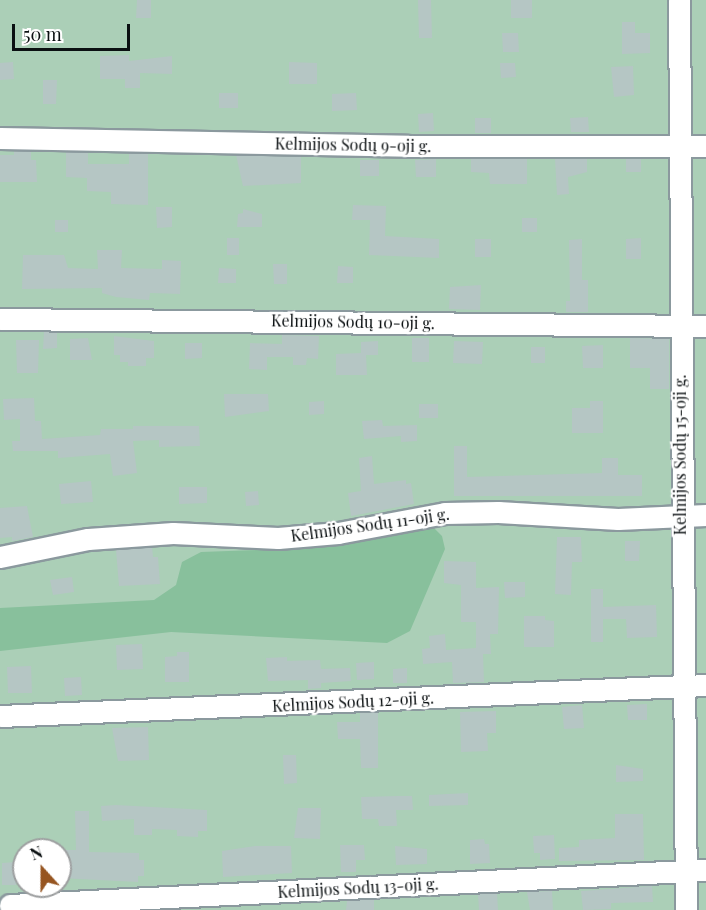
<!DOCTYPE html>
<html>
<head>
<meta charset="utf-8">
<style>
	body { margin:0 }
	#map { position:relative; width:706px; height:910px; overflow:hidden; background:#d3e2e8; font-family:"Playfair Display",serif }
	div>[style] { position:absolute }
	.green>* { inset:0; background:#abcfb7 }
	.forest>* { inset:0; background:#88c09c }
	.building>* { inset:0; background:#b5c6c4 }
	.roads { filter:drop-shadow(2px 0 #8b999e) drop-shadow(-2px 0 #8b999e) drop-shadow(0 2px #8b999e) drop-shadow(0 -2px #8b999e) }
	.minor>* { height:21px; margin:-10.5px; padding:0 10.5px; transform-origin:10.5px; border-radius:10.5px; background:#fff }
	span { translate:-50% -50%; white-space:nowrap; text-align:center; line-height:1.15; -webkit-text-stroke:4.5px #fff; paint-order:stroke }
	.street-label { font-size:16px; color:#0b1012 }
	.north { position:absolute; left:12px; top:838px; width:60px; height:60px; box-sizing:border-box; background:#fff; border:2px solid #9d9fa0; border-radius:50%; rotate:339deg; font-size:16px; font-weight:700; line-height:24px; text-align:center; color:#0b1012 }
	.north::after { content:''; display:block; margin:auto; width:21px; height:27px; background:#965521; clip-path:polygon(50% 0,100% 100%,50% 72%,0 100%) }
	.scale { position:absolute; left:12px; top:24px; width:118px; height:27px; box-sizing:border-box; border:3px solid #0b1012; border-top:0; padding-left:8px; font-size:18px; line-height:21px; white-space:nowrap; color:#0b1012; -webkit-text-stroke:4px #fff; paint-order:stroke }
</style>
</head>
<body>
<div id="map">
	<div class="green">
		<div style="clip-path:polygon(evenodd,0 0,706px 0,706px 910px,0 910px,0 0,24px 850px,60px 850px,60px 886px,24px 886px,24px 850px)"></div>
	</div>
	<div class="forest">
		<div style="clip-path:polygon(433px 527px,442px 536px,445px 549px,410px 631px,387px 643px,171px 632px,0 651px,0 608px,154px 600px,176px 585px,182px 562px,201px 552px,284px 549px)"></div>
	</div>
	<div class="building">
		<div style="clip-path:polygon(137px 0,151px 0,151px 18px,136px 18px)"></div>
		<div style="clip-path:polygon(418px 0,431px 0,432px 38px,419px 38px)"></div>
		<div style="clip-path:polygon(511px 0,532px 0,532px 18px,511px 18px)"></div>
		<div style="clip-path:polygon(622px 22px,635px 22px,635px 33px,650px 33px,650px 53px,622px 54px)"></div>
		<div style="clip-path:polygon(502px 33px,518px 33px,519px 52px,503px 52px)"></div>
		<div style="clip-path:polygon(129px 55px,129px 61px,172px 56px,172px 74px,140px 73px,140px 88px,125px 88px,125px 79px,100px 79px,100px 56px)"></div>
		<div style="clip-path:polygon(13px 62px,14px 79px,0 80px,0 63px)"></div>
		<div style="clip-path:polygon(289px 62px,317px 63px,317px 84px,289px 84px)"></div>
		<div style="clip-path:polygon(500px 63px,515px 63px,516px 77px,501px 78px)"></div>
		<div style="clip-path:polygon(633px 66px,634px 95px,614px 97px,611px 67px)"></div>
		<div style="clip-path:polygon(43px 80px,57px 80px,56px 104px,43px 104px)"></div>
		<div style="clip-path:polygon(219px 93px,238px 93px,238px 108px,219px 108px)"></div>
		<div style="clip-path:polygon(356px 93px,357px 110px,332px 111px,332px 94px)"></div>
		<div style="clip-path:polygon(433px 113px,434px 131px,419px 132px,418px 114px)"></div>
		<div style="clip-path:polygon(588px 117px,589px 132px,571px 132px,570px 118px)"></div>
		<div style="clip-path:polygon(475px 118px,491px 118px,491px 133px,475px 133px)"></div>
		<div style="clip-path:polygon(14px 151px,31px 151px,31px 160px,36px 160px,37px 182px,0 182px,0 155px,14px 155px)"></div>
		<div style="clip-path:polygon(66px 152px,88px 152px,88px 164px,129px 164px,129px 153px,148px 154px,148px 205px,111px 204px,111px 192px,87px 191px,87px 178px,66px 177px)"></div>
		<div style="clip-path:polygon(236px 155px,301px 157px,301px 183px,243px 186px)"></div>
		<div style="clip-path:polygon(436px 159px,436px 177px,416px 177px,415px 160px)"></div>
		<div style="clip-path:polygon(471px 159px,527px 159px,527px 184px,490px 184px,489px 173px,471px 172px)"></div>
		<div style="clip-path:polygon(555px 159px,587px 159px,587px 172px,568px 177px,569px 194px,557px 195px)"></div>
		<div style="clip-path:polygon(626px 159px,641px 159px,641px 172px,626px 172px)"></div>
		<div style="clip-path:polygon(360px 160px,379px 160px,379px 176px,360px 176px)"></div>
		<div style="clip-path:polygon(353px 205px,386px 206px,385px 236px,439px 239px,439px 258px,369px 255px,370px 220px,352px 220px)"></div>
		<div style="clip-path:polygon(156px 207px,172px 207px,172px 227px,157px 228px)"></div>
		<div style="clip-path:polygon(243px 209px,262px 214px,262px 227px,237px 227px,238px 214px,243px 213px)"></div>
		<div style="clip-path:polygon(522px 218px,537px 218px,537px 232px,522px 232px)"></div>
		<div style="clip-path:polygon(55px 220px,68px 220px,68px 232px,55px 232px)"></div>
		<div style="clip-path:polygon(227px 238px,239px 238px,239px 255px,227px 255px)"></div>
		<div style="clip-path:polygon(641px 238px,641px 259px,626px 259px,626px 239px)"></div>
		<div style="clip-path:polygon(475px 239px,491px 239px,491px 257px,475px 257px)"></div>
		<div style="clip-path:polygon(582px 239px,582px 280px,588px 280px,588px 312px,566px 312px,566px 301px,570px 301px,569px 240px)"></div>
		<div style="clip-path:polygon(97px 250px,122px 250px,121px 268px,162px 269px,162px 260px,181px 261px,180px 294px,150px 293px,149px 300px,116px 297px,102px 293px,102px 288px,22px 289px,23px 255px,64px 255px,68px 268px,98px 269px)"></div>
		<div style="clip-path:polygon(273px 264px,287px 264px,287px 284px,274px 284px)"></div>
		<div style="clip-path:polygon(338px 266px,353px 267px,353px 283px,337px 283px)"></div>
		<div style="clip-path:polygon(219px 268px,236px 269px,236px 283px,218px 283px)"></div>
		<div style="clip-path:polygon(481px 285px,480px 310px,449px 309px,450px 287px)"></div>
		<div style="clip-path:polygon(44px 332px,57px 332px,57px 348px,43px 349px)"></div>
		<div style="clip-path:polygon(282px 335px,319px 336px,318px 359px,307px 358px,306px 365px,293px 365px,293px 357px,267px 357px,267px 370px,249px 369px,250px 343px,282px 344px)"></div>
		<div style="clip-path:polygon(114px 336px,154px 341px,154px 358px,146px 358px,146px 366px,128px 366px,128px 362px,120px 362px,120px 355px,114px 355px)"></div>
		<div style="clip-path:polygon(88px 338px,92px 360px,70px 360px,70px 339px)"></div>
		<div style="clip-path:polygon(412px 338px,429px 338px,429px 362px,412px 362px)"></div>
		<div style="clip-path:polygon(630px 338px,669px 339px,669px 389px,650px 389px,650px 368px,630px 368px)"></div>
		<div style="clip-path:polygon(16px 340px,39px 340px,38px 373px,17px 373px)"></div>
		<div style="clip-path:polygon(378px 341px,378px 355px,366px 355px,367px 375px,336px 375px,336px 354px,361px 353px,361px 342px)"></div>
		<div style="clip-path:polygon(454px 341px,483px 342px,482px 364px,453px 363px)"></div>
		<div style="clip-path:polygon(185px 343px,202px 343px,202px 358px,185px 359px)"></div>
		<div style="clip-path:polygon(603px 345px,603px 368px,583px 368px,582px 346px)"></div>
		<div style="clip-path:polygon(531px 347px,545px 347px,545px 363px,531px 363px)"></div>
		<div style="clip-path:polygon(224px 394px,268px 394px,269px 411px,225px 417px)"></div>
		<div style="clip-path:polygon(34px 398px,35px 421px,41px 421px,42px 439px,100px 435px,101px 429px,133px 429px,133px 426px,199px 426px,200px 446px,159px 447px,159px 440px,133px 441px,137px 473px,113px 476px,110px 454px,58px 458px,58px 451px,13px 451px,12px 441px,20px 441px,20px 419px,4px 420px,3px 399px)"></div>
		<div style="clip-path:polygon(324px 401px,324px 414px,309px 415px,309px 402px)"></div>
		<div style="clip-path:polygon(590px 401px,603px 401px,603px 433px,572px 433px,572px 408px,590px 408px)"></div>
		<div style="clip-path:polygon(419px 404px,438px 404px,438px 418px,419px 418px)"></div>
		<div style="clip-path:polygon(382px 420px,383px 426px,417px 425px,417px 441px,401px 442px,401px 436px,364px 439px,362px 421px)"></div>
		<div style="clip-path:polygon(454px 446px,467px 446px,467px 477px,602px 473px,602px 458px,618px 458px,618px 475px,642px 475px,642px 496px,454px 496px)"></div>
		<div style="clip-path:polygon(372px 456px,374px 484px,406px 480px,406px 484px,411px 483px,414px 504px,351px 516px,348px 493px,361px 491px,359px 458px)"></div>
		<div style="clip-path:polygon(91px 481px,93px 502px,61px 504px,59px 484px)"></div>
		<div style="clip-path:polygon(179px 487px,207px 487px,207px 503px,179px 504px)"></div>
		<div style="clip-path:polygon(258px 491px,259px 505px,246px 506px,245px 492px)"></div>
		<div style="clip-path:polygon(27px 506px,33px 537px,12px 541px,12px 537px,0 538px,0 508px)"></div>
		<div style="clip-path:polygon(557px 537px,581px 537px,582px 562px,572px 562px,571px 595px,555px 594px)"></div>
		<div style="clip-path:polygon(625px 541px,640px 541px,639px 561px,625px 561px)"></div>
		<div style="clip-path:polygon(152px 547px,153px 557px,158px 557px,160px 584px,119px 586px,116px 550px)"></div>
		<div style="clip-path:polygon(444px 561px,476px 562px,476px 588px,499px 587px,498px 634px,490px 634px,491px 654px,483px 654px,484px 682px,453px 683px,452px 662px,423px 664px,422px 649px,430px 648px,429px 636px,445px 634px,446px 650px,476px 648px,476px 622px,461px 622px,461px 585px,444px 583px)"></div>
		<div style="clip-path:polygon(72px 577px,74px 592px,53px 595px,50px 580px)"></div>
		<div style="clip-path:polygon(504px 582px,525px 582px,525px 597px,505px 598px)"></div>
		<div style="clip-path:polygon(591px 589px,603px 589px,603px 607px,656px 605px,657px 637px,627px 638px,626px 619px,603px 619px,603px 642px,591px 642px)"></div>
		<div style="clip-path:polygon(524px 616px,545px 616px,545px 620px,554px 621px,554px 647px,524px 647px)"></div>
		<div style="clip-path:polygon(142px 644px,143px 669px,117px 670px,116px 645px)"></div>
		<div style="clip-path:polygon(177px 652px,189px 652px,189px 682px,165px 682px,165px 657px,177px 656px)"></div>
		<div style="clip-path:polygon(287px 657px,287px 661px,320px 660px,321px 669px,350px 668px,351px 681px,321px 683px,321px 688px,308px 689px,308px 680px,268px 681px,266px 658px)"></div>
		<div style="clip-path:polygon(374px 662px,374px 679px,357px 680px,356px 663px)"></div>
		<div style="clip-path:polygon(31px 666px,32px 693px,8px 693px,7px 667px)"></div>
		<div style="clip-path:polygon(407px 668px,407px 683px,393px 683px,393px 669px)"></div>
		<div style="clip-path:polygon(81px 677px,82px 695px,65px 696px,64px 678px)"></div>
		<div style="clip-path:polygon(647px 704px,647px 720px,628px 720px,627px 705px)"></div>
		<div style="clip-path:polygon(582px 705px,584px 728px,564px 729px,562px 707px)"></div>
		<div style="clip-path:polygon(496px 711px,496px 733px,487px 733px,488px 751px,461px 752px,460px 712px)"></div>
		<div style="clip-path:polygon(378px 712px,378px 768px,361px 768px,360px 739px,338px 739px,337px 722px,360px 722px,360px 713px)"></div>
		<div style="clip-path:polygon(148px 727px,149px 760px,118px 761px,112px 728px)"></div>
		<div style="clip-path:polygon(283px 755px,296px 755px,297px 783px,284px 784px)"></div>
		<div style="clip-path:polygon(616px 765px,643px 769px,643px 781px,616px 782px)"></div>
		<div style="clip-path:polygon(468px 793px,468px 805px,429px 806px,429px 795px)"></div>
		<div style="clip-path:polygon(398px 796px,412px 796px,413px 810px,396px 810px,397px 826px,379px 826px,378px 819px,362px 819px,361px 797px)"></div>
		<div style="clip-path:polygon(116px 805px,207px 810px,207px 831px,198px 831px,198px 837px,177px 836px,177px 830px,152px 829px,152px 835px,134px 835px,134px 819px,102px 821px,101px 806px)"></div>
		<div style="clip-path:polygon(298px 808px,321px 808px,320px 839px,294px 838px)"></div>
		<div style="clip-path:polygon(75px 811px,89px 811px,89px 852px,139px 853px,139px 860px,144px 860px,144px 876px,138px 876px,138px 882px,60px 878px,60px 850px,76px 850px)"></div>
		<div style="clip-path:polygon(615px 814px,643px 814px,644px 860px,559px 861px,559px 848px,579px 847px,579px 840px,615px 838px)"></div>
		<div style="clip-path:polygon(554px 835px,555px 859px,540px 860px,540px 853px,534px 853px,533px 836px)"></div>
		<div style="clip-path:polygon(484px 839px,485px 844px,489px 844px,490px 863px,470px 864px,470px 840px)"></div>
		<div style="clip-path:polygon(340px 845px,364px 845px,365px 860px,356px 860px,356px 872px,341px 872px)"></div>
		<div style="clip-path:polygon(255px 846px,291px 846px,292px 873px,223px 877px,222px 851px)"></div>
		<div style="clip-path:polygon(395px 846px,427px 849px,427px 864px,396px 865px)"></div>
		<div style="clip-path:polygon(16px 862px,16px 885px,2px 885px,2px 863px)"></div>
		<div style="clip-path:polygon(652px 886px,653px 902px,611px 903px,611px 909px,583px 910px,581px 891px)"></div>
		<div style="clip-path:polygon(552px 891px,553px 910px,530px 910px,527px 892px)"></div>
		<div style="clip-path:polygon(497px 893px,498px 910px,479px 910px,478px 894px)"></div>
		<div style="clip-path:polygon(374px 899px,374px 910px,346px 910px,347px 901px)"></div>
	</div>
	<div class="roads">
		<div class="minor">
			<div style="left:679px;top:0;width:910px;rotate:89.56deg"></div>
			<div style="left:0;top:138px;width:408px;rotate:1.1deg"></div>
			<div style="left:408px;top:146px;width:298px"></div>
			<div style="left:0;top:319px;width:706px;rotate:0.57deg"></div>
			<div style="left:0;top:557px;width:90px;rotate:-11.6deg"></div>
			<div style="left:88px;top:539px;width:85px;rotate:-4deg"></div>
			<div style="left:173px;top:533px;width:105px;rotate:2.7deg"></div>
			<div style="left:278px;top:538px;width:60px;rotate:-4.8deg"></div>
			<div style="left:338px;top:533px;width:109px;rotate:-10.6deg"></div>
			<div style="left:445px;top:513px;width:53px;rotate:-1.1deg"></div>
			<div style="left:498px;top:512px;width:120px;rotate:3.3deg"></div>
			<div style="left:618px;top:519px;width:88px;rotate:-2.6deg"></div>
			<div style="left:0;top:716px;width:707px;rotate:-2.51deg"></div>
			<div style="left:10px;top:905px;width:697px;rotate:-2.88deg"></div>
		</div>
	</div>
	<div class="street-label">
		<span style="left:353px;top:145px;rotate:1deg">Kelmijos Sodų 9-oji g.</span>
		<span style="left:353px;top:322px;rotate:1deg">Kelmijos Sodų 10-oji g.</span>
		<span style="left:680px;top:455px;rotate:-90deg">Kelmijos Sodų 15-oji g.</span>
		<span style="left:370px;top:525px;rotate:-8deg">Kelmijos Sodų 11-oji g.</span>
		<span style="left:353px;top:702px;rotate:-3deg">Kelmijos Sodų 12-oji g.</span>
		<span style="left:358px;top:888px;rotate:-3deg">Kelmijos Sodų 13-oji g.</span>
	</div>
	<div class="north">N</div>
	<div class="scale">50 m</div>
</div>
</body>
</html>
